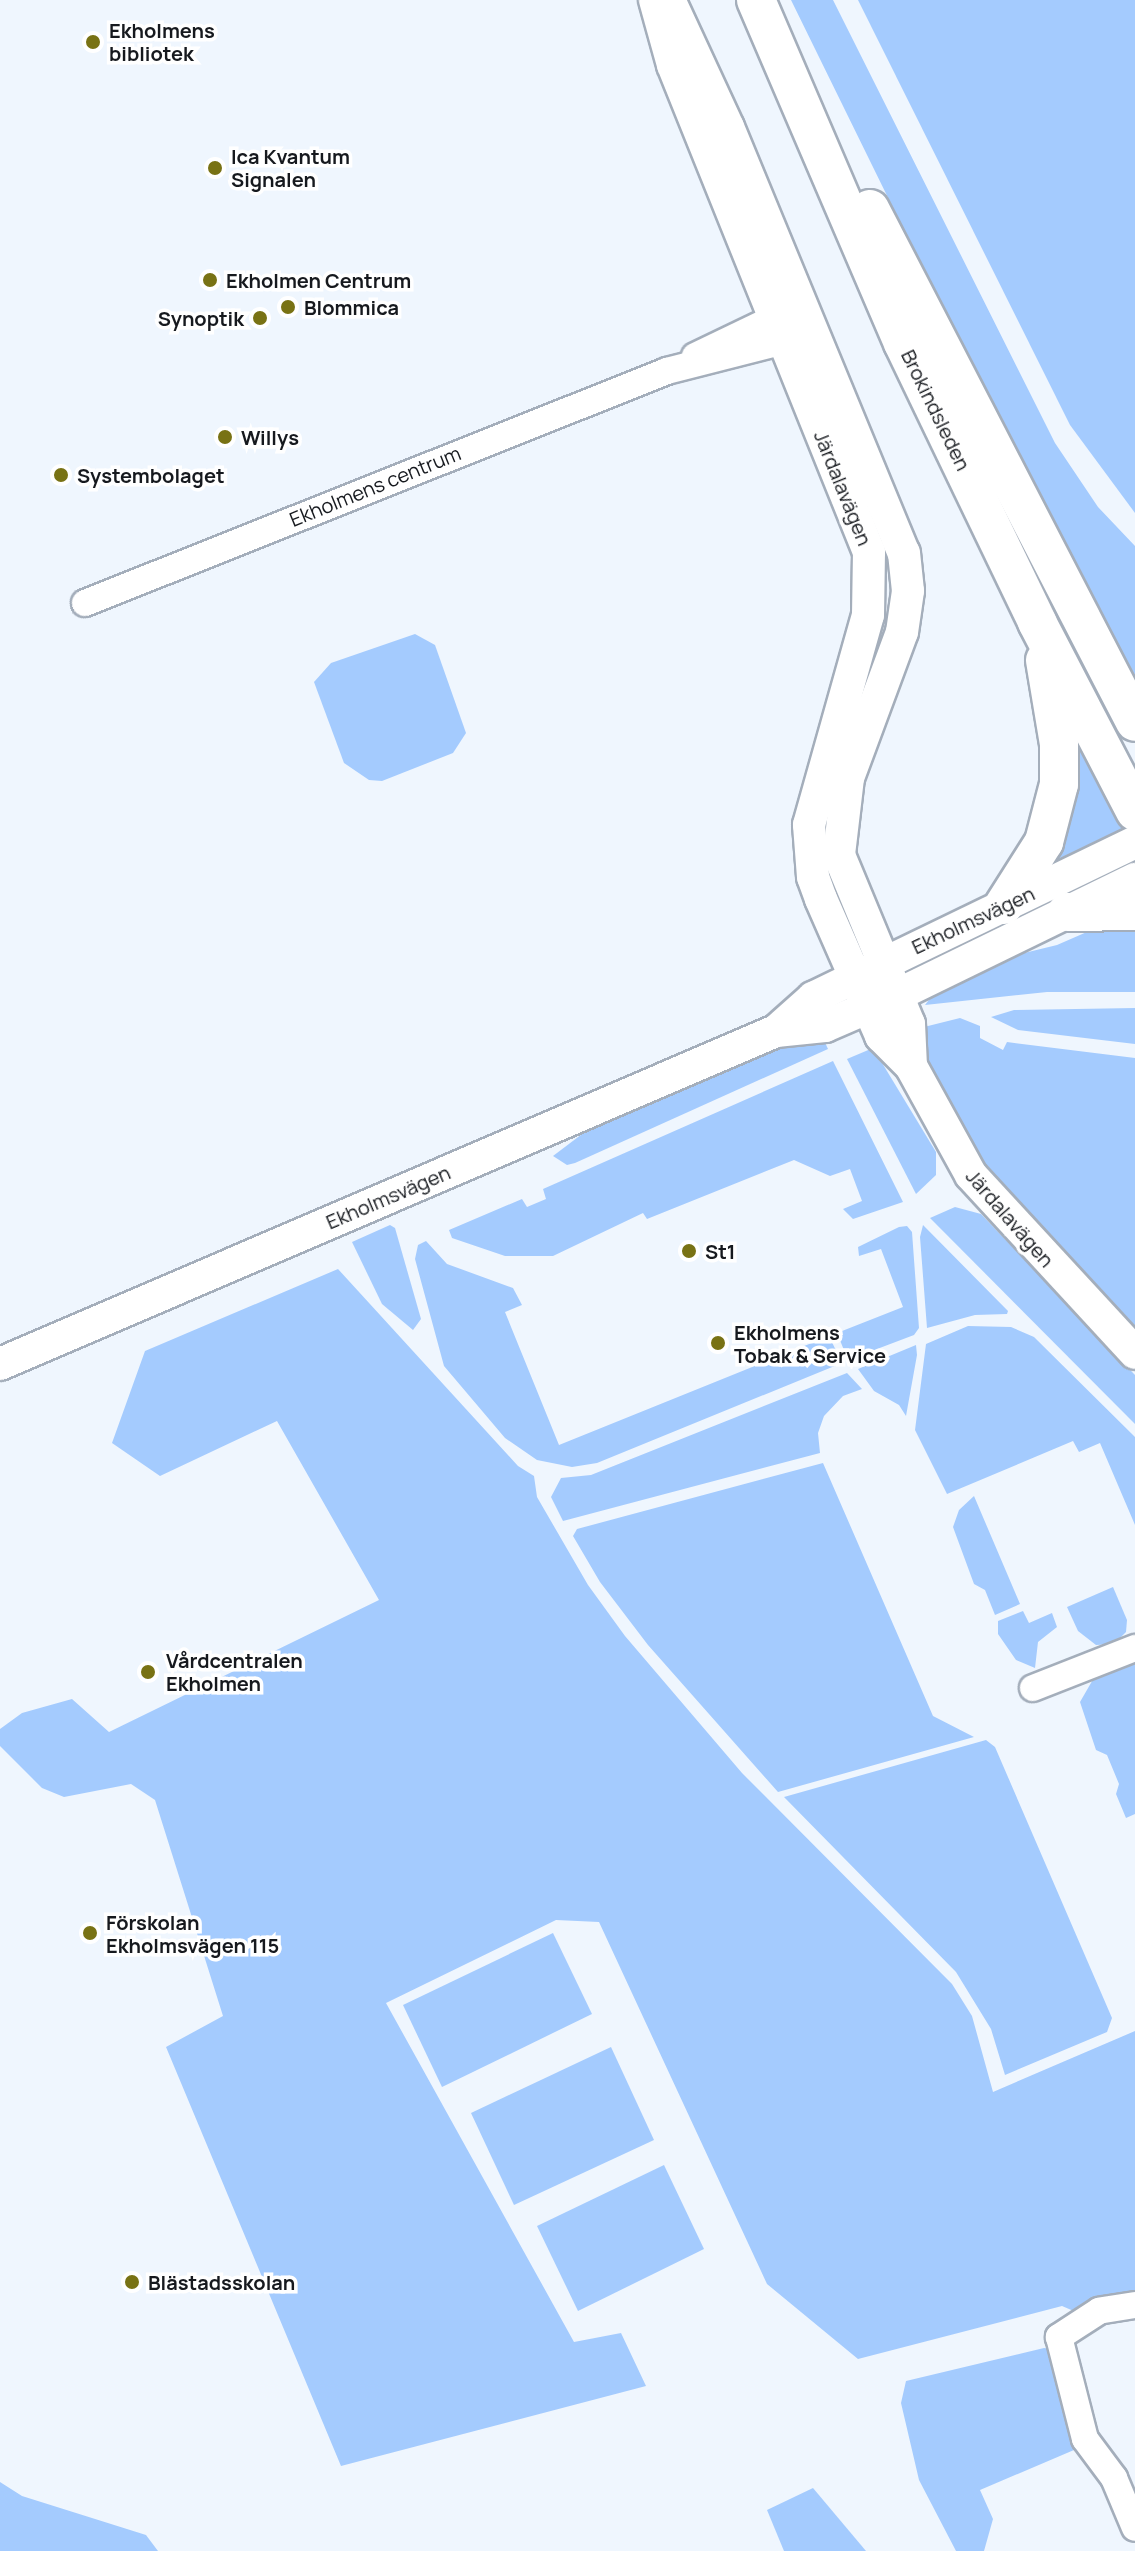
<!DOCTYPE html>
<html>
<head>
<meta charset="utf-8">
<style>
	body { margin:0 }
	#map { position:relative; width:1135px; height:2551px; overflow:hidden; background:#eff6fe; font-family:Manrope,sans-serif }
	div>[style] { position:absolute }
	.green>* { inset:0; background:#a4cbfe }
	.roads { filter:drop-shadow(2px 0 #a4aebb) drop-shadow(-2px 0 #a4aebb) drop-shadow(0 2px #a4aebb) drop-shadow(0 -2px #a4aebb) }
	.minor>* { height:26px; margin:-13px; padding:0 13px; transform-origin:13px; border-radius:13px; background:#fff }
	.tertiary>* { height:32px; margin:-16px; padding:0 16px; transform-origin:16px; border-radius:16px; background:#fff }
	.secondary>* { height:38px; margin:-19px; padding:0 19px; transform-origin:19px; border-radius:19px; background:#fff }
	.dots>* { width:22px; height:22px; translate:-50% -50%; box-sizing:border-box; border:4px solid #fff; border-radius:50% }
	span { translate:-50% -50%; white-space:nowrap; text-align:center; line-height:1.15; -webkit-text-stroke:7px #fff; paint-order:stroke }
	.poi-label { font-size:20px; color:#16191e; font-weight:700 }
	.left { translate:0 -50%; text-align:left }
	.right { translate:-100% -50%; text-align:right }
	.street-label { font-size:20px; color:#16191e }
</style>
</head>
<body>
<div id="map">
	<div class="green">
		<div style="clip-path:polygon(791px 0,833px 0,1055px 443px,1098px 507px,1135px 546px,1135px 682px,976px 377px)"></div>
		<div style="clip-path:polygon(858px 0,1135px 0,1135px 513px,1070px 425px)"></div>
		<div style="clip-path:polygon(415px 634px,435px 645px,466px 733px,453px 753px,382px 781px,369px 780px,344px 763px,314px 682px,331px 663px)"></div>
		<div style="clip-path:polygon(1077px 724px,1129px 829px,1043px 872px)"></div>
		<div style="clip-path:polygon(1135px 925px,1135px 992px,1047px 992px,925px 1005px,938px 988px,1000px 959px,1057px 945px,1096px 928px)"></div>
		<div style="clip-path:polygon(1135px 1008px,1135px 1044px,1018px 1030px,991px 1017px,1014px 1010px)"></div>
		<div style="clip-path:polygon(960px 1018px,980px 1026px,980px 1038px,1003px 1050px,1007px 1042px,1135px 1058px,1135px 1333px,990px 1179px,926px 1066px,920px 1028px)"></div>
		<div style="clip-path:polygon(823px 1038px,828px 1049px,575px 1163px,567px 1165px,553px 1156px,594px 1125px,780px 1046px)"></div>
		<div style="clip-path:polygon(873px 1048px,936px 1152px,936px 1175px,916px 1194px,847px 1059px)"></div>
		<div style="clip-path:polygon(833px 1061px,903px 1202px,853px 1219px,843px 1209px,862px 1201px,850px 1169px,830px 1176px,794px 1160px,647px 1219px,643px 1213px,553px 1256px,505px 1256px,452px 1238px,449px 1230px,522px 1199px,527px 1207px,546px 1199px,543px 1189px)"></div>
		<div style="clip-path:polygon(955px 1207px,981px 1214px,1135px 1375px,1135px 1424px,930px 1218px)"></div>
		<div style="clip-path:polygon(390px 1225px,395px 1228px,421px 1319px,413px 1330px,382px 1304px,352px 1242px)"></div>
		<div style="clip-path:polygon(923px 1225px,1008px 1311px,1007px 1314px,975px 1315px,927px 1328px,920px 1237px)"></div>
		<div style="clip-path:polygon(899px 1227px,907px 1226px,912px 1232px,919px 1328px,914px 1335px,848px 1360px,837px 1333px,903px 1307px,881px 1249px,859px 1256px,858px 1247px)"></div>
		<div style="clip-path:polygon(426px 1241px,447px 1264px,513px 1288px,522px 1305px,505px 1312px,559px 1445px,829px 1336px,842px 1363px,597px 1463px,572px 1467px,537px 1460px,505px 1438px,444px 1366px,415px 1259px,418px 1245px)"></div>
		<div style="clip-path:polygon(338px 1269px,518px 1466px,534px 1476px,537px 1497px,588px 1585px,625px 1636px,742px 1773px,952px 1984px,972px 2016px,993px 2092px,1135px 2031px,1135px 2298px,1076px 2312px,1062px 2306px,858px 2359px,767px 2284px,599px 1922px,556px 1920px,386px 2003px,574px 2342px,621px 2333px,646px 2386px,341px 2466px,166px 2047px,223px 2016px,155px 1800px,131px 1784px,64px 1797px,42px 1788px,0 1746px,0 1729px,22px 1713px,72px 1699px,109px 1732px,379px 1600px,277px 1421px,160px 1476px,112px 1443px,145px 1351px)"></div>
		<div style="clip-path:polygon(968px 1326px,1011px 1327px,1034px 1337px,1135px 1437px,1135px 1525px,1100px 1443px,1079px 1452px,1073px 1441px,947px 1494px,915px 1430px,926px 1344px)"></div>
		<div style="clip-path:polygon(916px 1345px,917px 1355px,906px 1416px,899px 1405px,874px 1391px,858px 1369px)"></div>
		<div style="clip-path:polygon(847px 1373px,862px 1389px,843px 1396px,824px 1416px,818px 1433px,820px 1453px,563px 1521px,551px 1497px,561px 1478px,591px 1475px)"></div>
		<div style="clip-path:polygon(823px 1463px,933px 1716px,974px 1737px,778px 1792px,648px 1645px,600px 1582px,573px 1536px,577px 1529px)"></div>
		<div style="clip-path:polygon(974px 1496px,1020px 1604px,995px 1615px,985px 1590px,974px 1584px,953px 1527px,959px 1510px)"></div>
		<div style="clip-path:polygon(1113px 1587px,1127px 1620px,1126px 1632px,1114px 1644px,1096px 1645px,1078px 1631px,1067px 1607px)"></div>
		<div style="clip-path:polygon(1023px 1611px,1029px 1623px,1052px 1613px,1057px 1627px,1038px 1642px,1035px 1668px,1016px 1660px,998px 1634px,998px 1621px)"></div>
		<div style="clip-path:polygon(1135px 1659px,1135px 1814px,1126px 1818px,1116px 1794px,1119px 1784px,1107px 1755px,1096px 1750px,1080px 1702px,1095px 1676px)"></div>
		<div style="clip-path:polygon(986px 1740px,995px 1747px,1112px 2018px,1107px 2032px,1005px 2075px,991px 2029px,956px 1972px,784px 1797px)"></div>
		<div style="clip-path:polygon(553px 1933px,592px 2014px,442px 2087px,403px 2005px)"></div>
		<div style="clip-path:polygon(611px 2047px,654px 2140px,514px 2205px,471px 2113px)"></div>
		<div style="clip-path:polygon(664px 2165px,704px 2249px,578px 2311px,537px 2226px)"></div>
		<div style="clip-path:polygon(1044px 2348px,1051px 2349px,1081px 2447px,980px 2490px,993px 2519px,984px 2551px,956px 2551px,919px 2480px,901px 2403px,906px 2381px)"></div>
		<div style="clip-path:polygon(0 2482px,22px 2496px,146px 2535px,158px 2551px,0 2551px)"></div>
		<div style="clip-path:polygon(813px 2488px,866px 2551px,784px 2551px,767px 2510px)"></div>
	</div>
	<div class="roads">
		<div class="minor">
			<div style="left:695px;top:356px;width:109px;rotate:-25.6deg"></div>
			<div style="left:85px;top:603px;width:627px;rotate:-21.73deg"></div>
			<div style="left:667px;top:371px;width:137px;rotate:-14.3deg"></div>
			<div style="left:1033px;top:1688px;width:110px;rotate:-21.4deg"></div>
			<div style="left:1135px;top:2305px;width:36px;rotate:171deg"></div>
			<div style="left:1099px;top:2311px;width:48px;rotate:147deg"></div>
			<div style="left:1059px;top:2337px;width:105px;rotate:75.7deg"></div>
			<div style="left:1085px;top:2439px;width:49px;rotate:53.4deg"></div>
			<div style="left:1114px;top:2478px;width:54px;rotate:67.2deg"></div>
		</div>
		<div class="tertiary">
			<div style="left:655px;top:0;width:67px;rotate:74.5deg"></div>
			<div style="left:673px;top:65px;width:525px;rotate:68.08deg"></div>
			<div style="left:869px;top:552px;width:63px;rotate:90.9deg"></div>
			<div style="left:868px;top:615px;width:218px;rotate:105.7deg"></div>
			<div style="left:809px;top:825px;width:52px;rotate:85.6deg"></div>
			<div style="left:813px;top:877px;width:23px;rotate:70deg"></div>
			<div style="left:821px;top:899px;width:150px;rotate:66.3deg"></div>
			<div style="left:881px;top:1036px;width:42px;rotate:45deg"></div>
			<div style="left:911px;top:1066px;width:124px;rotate:61.2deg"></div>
			<div style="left:971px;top:1175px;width:242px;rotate:47.3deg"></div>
			<div style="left:672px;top:6px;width:133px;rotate:65.2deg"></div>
			<div style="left:728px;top:127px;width:461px;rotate:67.6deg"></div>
			<div style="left:904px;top:553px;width:38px;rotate:84deg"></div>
			<div style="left:908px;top:591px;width:41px;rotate:98.3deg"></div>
			<div style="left:902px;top:632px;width:156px;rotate:110.3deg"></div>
			<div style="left:848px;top:778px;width:78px;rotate:96.7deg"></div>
			<div style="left:839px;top:855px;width:183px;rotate:67.5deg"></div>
			<div style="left:909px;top:1024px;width:42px;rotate:87.3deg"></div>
			<div style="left:776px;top:1031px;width:50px;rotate:-41.7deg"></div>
			<div style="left:813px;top:998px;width:358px;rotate:-25.8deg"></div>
			<div style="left:0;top:1364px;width:844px;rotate:-23.23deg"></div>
			<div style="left:776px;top:1031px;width:49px;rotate:-5.8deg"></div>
			<div style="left:825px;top:1026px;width:78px;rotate:-23.3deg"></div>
			<div style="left:897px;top:995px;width:265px;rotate:-26deg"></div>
		</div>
		<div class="secondary">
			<div style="left:756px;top:0;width:373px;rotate:66.8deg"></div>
			<div style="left:903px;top:343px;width:310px;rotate:64.3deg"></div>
			<div style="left:1037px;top:622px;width:213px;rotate:62.6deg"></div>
			<div style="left:870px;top:209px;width:577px;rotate:62.68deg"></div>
			<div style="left:1004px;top:905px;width:75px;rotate:-57.6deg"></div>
			<div style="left:1044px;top:842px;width:60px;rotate:-75.5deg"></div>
			<div style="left:1059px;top:784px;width:40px;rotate:-90deg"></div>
			<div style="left:1059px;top:744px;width:85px;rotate:-99.5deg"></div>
			<div style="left:1067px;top:912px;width:68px;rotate:-0.8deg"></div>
		</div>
	</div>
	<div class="dots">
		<div style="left:93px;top:42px;background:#787214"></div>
		<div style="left:215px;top:168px;background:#787214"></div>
		<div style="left:210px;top:280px;background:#787214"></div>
		<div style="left:288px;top:307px;background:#787214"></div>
		<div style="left:260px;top:318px;background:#787214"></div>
		<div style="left:225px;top:437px;background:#787214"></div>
		<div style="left:61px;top:475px;background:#787214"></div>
		<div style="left:689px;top:1251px;background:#787214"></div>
		<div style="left:718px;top:1343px;background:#787214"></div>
		<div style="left:148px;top:1672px;background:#787214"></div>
		<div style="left:90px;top:1933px;background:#787214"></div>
		<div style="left:132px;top:2282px;background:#787214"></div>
	</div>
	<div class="poi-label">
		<span class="left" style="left:109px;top:42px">Ekholmens<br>bibliotek</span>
		<span class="left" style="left:231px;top:168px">Ica Kvantum<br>Signalen</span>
		<span class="left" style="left:226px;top:280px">Ekholmen Centrum</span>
		<span class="left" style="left:304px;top:307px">Blommica</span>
		<span class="right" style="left:244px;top:318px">Synoptik</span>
		<span class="left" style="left:241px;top:437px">Willys</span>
		<span class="left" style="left:77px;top:475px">Systembolaget</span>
		<span class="left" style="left:705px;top:1251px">St1</span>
		<span class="left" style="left:734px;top:1344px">Ekholmens<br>Tobak &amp; Service</span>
		<span class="left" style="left:166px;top:1672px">Vårdcentralen<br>Ekholmen</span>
		<span class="left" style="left:106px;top:1934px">Förskolan<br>Ekholmsvägen 115</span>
		<span class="left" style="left:148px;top:2282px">Blästadsskolan</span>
	</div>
	<div class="street-label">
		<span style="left:936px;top:410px;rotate:64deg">Brokindsleden</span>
		<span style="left:375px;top:486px;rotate:-22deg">Ekholmens centrum</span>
		<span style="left:843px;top:488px;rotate:68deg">Järdalavägen</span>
		<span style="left:973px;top:920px;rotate:-25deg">Ekholmsvägen</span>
		<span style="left:388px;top:1197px;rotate:-23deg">Ekholmsvägen</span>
		<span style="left:1010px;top:1218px;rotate:49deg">Järdalavägen</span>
	</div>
</div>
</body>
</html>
